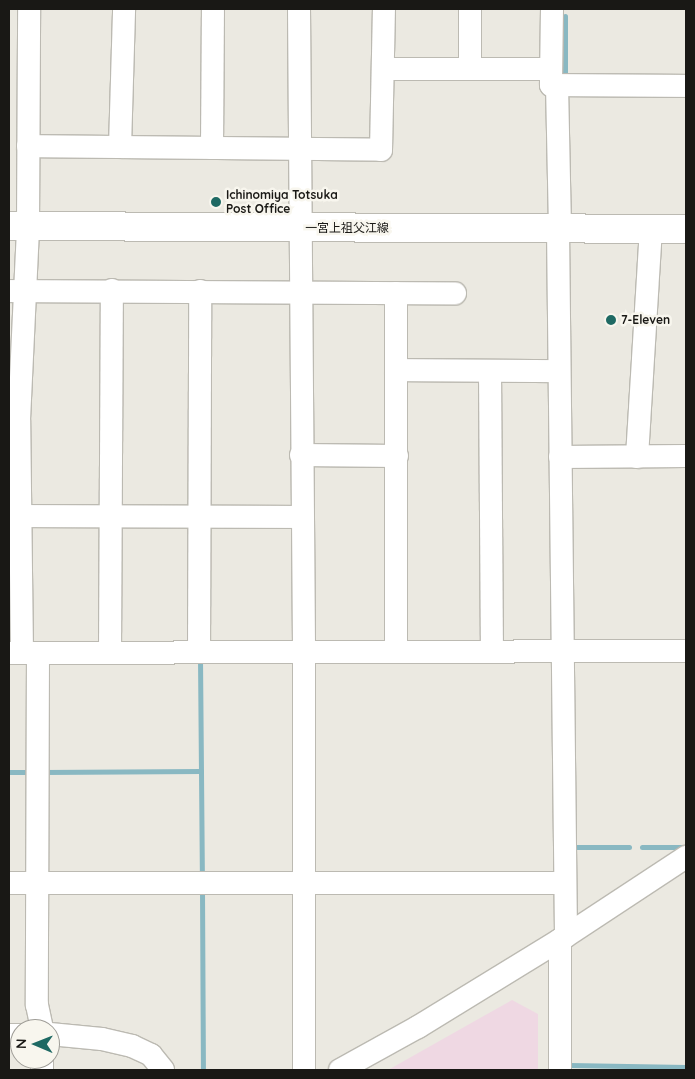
<!DOCTYPE html>
<html>
<head>
<meta charset="utf-8">
<style>
	body { margin:0 }
	#map { position:relative; width:695px; height:1079px; overflow:hidden; background:#ebe9e1; font-family:Quicksand,"Noto Sans JP",sans-serif }
	div>[style] { position:absolute }
	.industrial>* { inset:0; background:#efd8e3 }
	.stream>* { height:5px; margin:-2.5px; padding:0 2.5px; transform-origin:2.5px; border-radius:2.5px; background:#89b8c2 }
	.roads { filter:drop-shadow(1px 0 #bcbab2) drop-shadow(-1px 0 #bcbab2) drop-shadow(0 1px #bcbab2) drop-shadow(0 -1px #bcbab2) }
	.minor>* { height:22px; margin:-11px; padding:0 11px; transform-origin:11px; border-radius:11px; background:#fff }
	.major>* { height:28px; margin:-14px; padding:0 14px; transform-origin:14px; border-radius:14px; background:#fff }
	.dots>* { width:14px; height:14px; translate:-50% -50%; box-sizing:border-box; border:2px solid #f8f6ee; border-radius:50% }
	span { translate:-50% -50%; white-space:nowrap; text-align:center; line-height:1.15; -webkit-text-stroke:5px #f8f6ee; paint-order:stroke }
	.poi-label { font-size:12px; color:#191815; font-weight:700 }
	.left { translate:0 -50%; text-align:left }
	.street-label { font-size:12px; color:#191815 }
	.frame { position:absolute; inset:0; border:10px solid #191815; pointer-events:none }
	.north { position:absolute; left:10px; top:1019px; width:50px; height:50px; box-sizing:border-box; background:#f8f6ee; border:1px solid #9f9d97; border-radius:50%; rotate:271deg; font-size:14px; font-weight:700; line-height:20px; text-align:center; color:#191815 }
	.north::after { content:''; display:block; margin:auto; width:18px; height:22px; background:#1e6963; clip-path:polygon(50% 0,100% 100%,50% 72%,0 100%) }
</style>
</head>
<body>
<div id="map">
	<div class="industrial">
		<div style="clip-path:polygon(512px 1000px,538px 1014px,538px 1070px,388px 1070px)"></div>
	</div>
	<div class="stream">
		<div style="left:565px;top:79px;width:63px;rotate:-90deg"></div>
		<div style="left:200px;top:658px;width:217px;rotate:89.5deg"></div>
		<div style="left:9px;top:772px;width:23px"></div>
		<div style="left:44px;top:772px;width:157px;rotate:-0.4deg"></div>
		<div style="left:572px;top:847px;width:57px"></div>
		<div style="left:642px;top:847px;width:44px"></div>
		<div style="left:202px;top:890px;width:180px;rotate:89.7deg"></div>
		<div style="left:569px;top:1065px;width:117px;rotate:1deg"></div>
	</div>
	<div class="roads">
		<div class="minor">
			<div style="left:299px;top:9px;width:642px;rotate:89.55deg"></div>
			<div style="left:304px;top:651px;width:419px;rotate:90deg"></div>
			<div style="left:552px;top:9px;width:76px;rotate:90.8deg"></div>
			<div style="left:551px;top:85px;width:6px"></div>
			<div style="left:557px;top:85px;width:144px;rotate:88.8deg"></div>
			<div style="left:383px;top:69px;width:168px"></div>
			<div style="left:470px;top:69px;width:60px;rotate:-90deg"></div>
			<div style="left:557px;top:85px;width:129px;rotate:0.4deg"></div>
			<div style="left:28px;top:146px;width:353px;rotate:0.6deg"></div>
			<div style="left:381px;top:150px;width:141px;rotate:-88.8deg"></div>
			<div style="left:120px;top:147px;width:138px;rotate:-88.3deg"></div>
			<div style="left:212px;top:148px;width:139px;rotate:-89.6deg"></div>
			<div style="left:558px;top:229px;width:707px;rotate:89.35deg"></div>
			<div style="left:10px;top:291px;width:445px;rotate:0.3deg"></div>
			<div style="left:396px;top:370px;width:163px;rotate:0.4deg"></div>
			<div style="left:490px;top:371px;width:280px;rotate:89.6deg"></div>
			<div style="left:301px;top:455px;width:96px;rotate:0.6deg"></div>
			<div style="left:560px;top:457px;width:126px;rotate:-0.5deg"></div>
			<div style="left:637px;top:457px;width:228px;rotate:-86.5deg"></div>
			<div style="left:20px;top:516px;width:282px;rotate:0.2deg"></div>
			<div style="left:396px;top:651px;width:358px;rotate:-90deg"></div>
			<div style="left:110px;top:652px;width:362px;rotate:-89.7deg"></div>
			<div style="left:199px;top:652px;width:361px;rotate:-89.8deg"></div>
			<div style="left:9px;top:653px;width:677px;rotate:-0.17deg"></div>
			<div style="left:22px;top:653px;width:233px;rotate:-90.7deg"></div>
			<div style="left:19px;top:420px;width:194px;rotate:-87.3deg"></div>
			<div style="left:28px;top:226px;width:217px;rotate:-89.7deg"></div>
			<div style="left:38px;top:653px;width:352px;rotate:90.2deg"></div>
			<div style="left:37px;top:1005px;width:25px;rotate:78deg"></div>
			<div style="left:9px;top:883px;width:556px"></div>
			<div style="left:50px;top:1034px;width:52px;rotate:5.5deg"></div>
			<div style="left:102px;top:1039px;width:31px;rotate:13deg"></div>
			<div style="left:132px;top:1046px;width:21px;rotate:25deg"></div>
			<div style="left:151px;top:1055px;width:19px;rotate:51deg"></div>
			<div style="left:9px;top:1035px;width:11px"></div>
			<div style="left:42px;top:1070px;width:11px;rotate:-90deg"></div>
			<div style="left:340px;top:1070px;width:89px;rotate:-28.9deg"></div>
			<div style="left:418px;top:1027px;width:167px;rotate:-31.5deg"></div>
			<div style="left:560px;top:940px;width:151px;rotate:-33.4deg"></div>
			<div style="left:560px;top:1070px;width:130px;rotate:-90deg"></div>
		</div>
		<div class="major">
			<div style="left:9px;top:226px;width:677px;rotate:0.25deg"></div>
		</div>
	</div>
	<div class="dots">
		<div style="left:216px;top:202px;background:#1e6963"></div>
		<div style="left:611px;top:320px;background:#1e6963"></div>
	</div>
	<div class="poi-label">
		<span class="left" style="left:226px;top:202px">Ichinomiya Totsuka<br>Post Office</span>
		<span class="left" style="left:621px;top:320px">7-Eleven</span>
	</div>
	<div class="street-label">
		<span style="left:347px;top:228px">一宮上祖父江線</span>
	</div>
	<div class="frame"></div>
	<div class="north">N</div>
</div>
</body>
</html>
